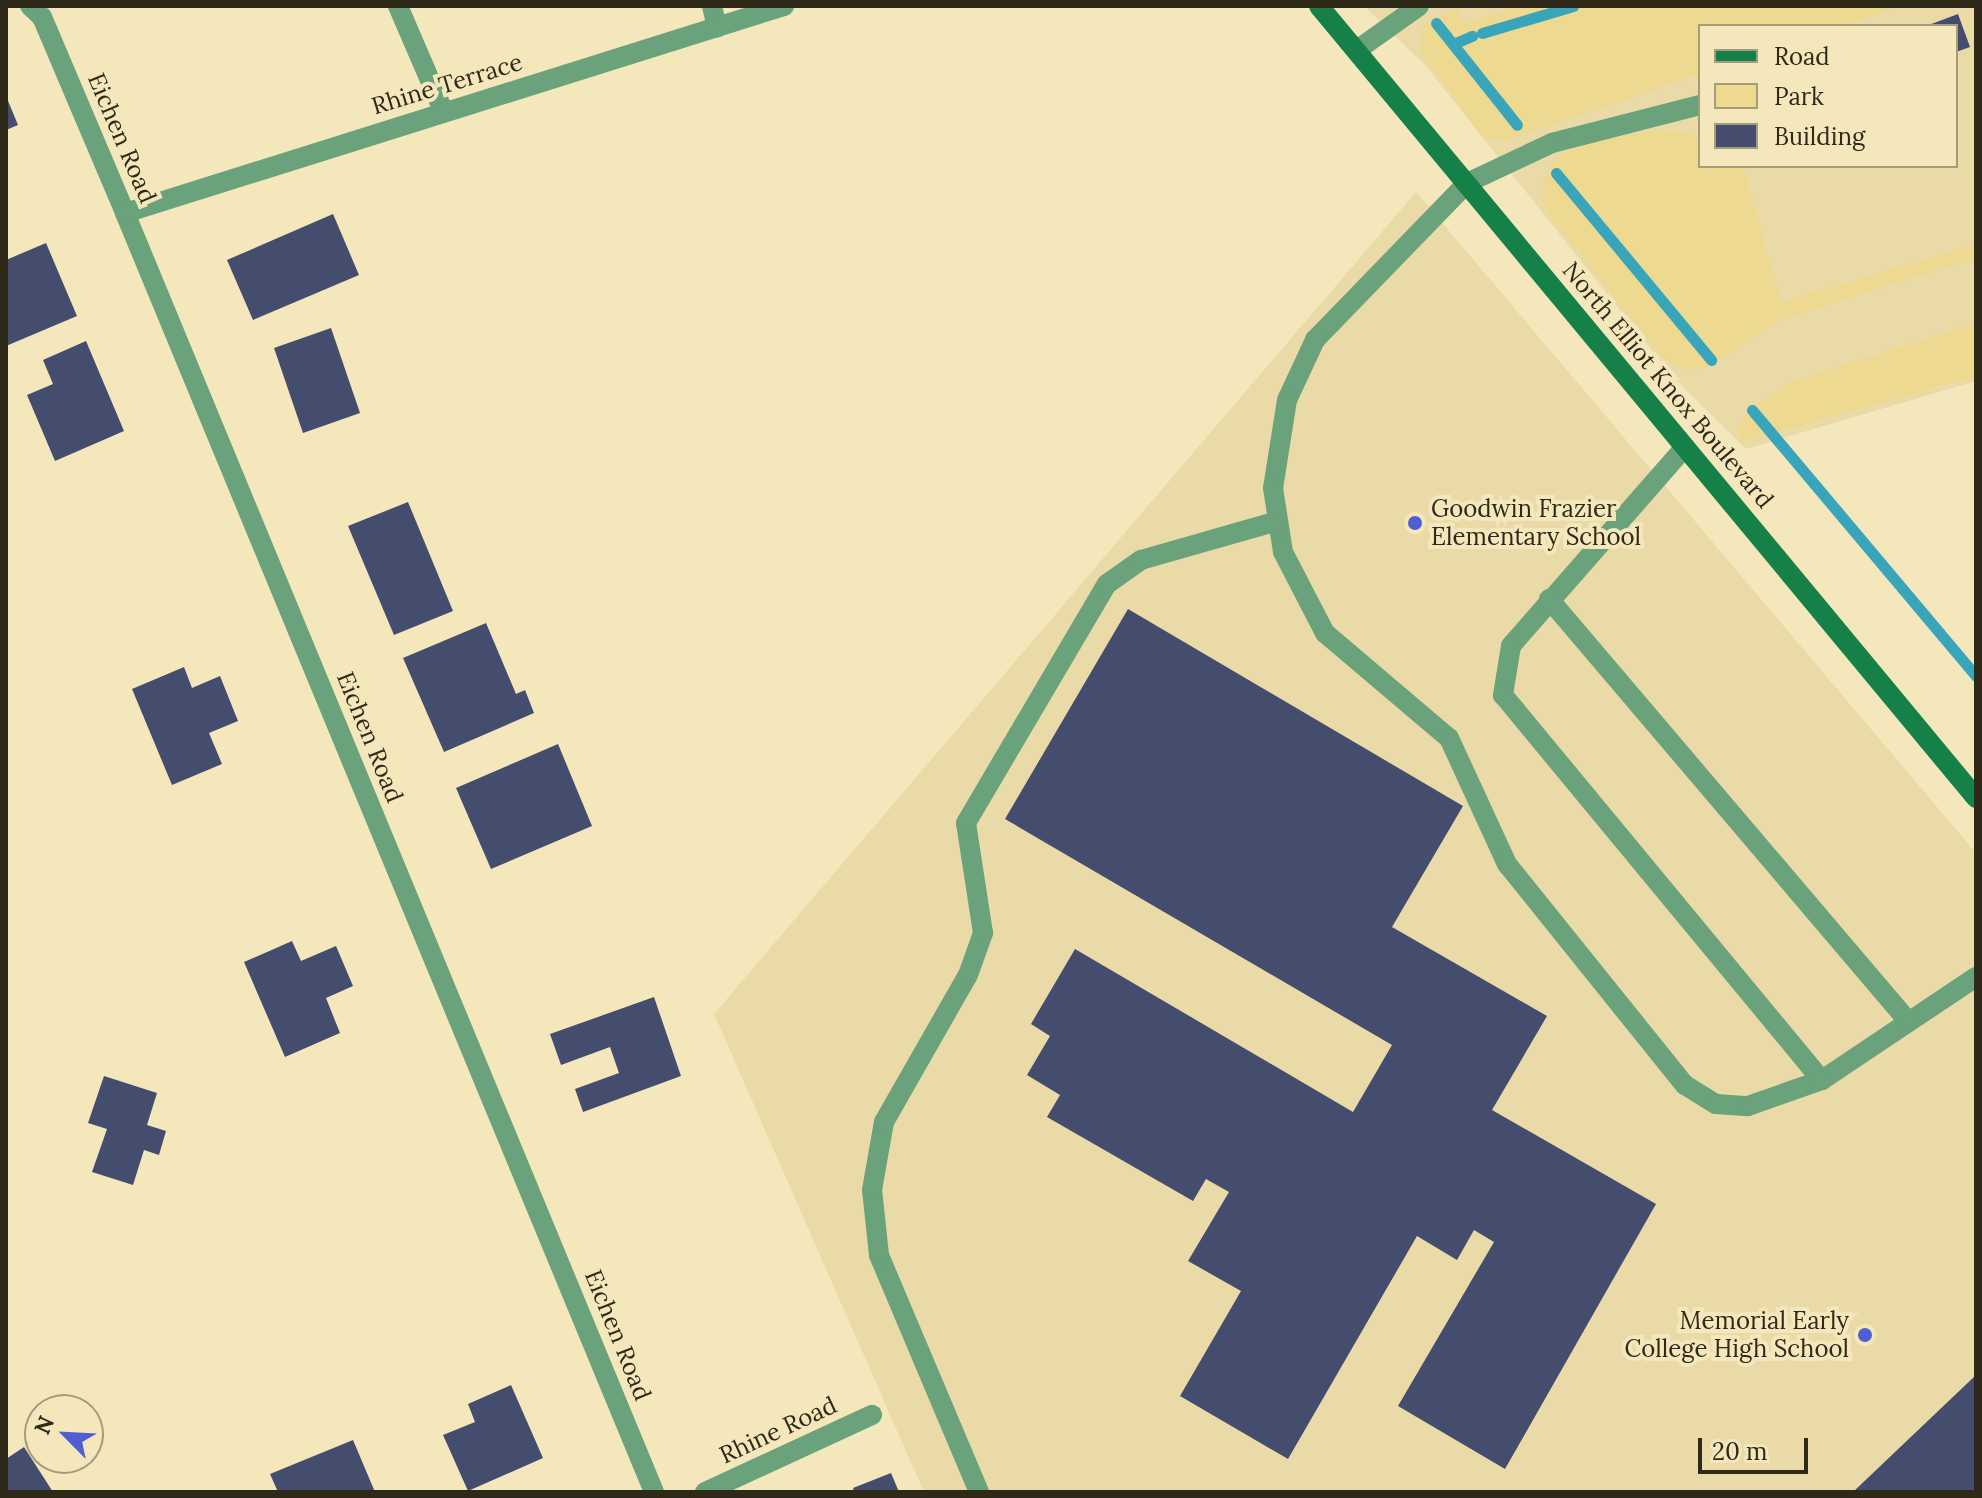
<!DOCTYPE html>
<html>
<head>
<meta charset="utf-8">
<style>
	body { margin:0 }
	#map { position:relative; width:1982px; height:1498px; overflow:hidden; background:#f4e7bb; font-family:Lora,serif }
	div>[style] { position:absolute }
	.built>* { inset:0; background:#e9daa7 }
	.green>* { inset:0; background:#eed991 }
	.stream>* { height:11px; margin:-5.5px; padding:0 5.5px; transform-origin:5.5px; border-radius:5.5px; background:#38a5bb }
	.building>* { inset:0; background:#454d6f }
	.service>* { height:20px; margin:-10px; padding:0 10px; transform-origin:10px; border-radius:10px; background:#69a27b }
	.minor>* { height:20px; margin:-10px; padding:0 10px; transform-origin:10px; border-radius:10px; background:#69a27b }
	.secondary>* { height:20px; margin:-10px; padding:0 10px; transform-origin:10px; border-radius:10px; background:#158047 }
	.dots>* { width:22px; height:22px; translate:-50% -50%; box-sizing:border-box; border:4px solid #f4e7bb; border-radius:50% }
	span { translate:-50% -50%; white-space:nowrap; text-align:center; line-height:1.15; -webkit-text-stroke:8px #f4e7bb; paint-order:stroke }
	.street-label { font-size:24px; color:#2e2919 }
	.poi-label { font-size:24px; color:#2e2919 }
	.left { translate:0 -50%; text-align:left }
	.right { translate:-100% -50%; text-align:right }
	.frame { position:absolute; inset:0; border:8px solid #2e2919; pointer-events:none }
	.legend { position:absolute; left:1698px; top:24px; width:260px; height:144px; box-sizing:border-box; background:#f4e7bb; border:2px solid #a59b7a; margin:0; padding:10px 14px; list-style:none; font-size:24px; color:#2e2919 }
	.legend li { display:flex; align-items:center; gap:16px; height:40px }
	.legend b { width:40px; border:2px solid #a59b7a }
	.north { position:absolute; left:24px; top:1394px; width:80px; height:80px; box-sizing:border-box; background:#f4e7bb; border:2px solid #a59b7a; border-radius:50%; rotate:294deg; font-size:22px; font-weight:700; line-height:32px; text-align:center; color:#2e2919 }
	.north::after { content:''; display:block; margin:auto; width:28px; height:36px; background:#505ed3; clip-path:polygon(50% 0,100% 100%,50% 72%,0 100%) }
	.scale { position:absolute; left:1698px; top:1438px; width:110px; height:36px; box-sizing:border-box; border:4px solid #2e2919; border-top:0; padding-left:10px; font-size:24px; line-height:28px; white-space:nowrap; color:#2e2919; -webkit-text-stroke:6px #f4e7bb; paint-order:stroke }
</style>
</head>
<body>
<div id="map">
	<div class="built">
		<div style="clip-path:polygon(evenodd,1364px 6px,1976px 6px,1976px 381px,1746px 449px,1674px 378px,1425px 65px,1364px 6px,1700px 26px,1956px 26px,1956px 166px,1700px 166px,1700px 26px)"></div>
		<div style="clip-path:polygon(1416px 192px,1976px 853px,1976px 1492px,924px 1492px,714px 1014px)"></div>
	</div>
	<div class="green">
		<div style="clip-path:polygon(1524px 6px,1902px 6px,1843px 26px,1700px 26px,1700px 74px,1501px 142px,1480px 134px,1419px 50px,1424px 25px,1457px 8px,1463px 24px)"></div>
		<div style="clip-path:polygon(1662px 130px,1700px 135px,1700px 166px,1743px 166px,1781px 302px,1976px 244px,1976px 258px,1780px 320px,1709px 366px,1689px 370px,1666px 362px,1543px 207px,1544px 177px,1558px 157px,1593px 140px)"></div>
		<div style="clip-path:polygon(1976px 322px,1976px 376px,1742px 442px,1737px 429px,1748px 410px,1790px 383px)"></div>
	</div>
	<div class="stream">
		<div style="left:1436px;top:23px;width:130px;rotate:51.5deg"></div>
		<div style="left:1482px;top:33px;width:95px;rotate:-16.5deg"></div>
		<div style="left:1453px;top:44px;width:21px;rotate:-23deg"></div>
		<div style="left:1556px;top:173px;width:243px;rotate:50.3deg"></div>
		<div style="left:1752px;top:410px;width:348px;rotate:49.9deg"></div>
	</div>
	<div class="building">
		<div style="clip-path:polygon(1958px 14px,1970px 47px,1956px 52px,1956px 26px,1926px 26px)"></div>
		<div style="clip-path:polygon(6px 96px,18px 125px,6px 130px)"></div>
		<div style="clip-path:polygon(333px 214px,359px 275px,253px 320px,227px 260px)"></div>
		<div style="clip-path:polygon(46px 243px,77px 316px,6px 346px,6px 260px)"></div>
		<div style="clip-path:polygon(331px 328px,360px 413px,303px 433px,274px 348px)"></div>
		<div style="clip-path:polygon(86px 341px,124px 431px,55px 461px,27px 395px,53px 384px,43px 360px)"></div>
		<div style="clip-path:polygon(408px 502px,453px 611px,394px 635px,348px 526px)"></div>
		<div style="clip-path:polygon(1128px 609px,1463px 806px,1392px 927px,1547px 1016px,1492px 1110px,1656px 1204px,1505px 1469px,1398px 1406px,1494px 1242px,1474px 1230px,1457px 1260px,1417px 1236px,1288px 1459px,1180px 1396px,1241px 1291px,1188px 1261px,1229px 1192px,1206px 1179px,1193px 1201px,1047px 1117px,1060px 1095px,1027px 1075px,1050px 1036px,1031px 1024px,1075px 949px,1353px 1112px,1392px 1045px,1005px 819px)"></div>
		<div style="clip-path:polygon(486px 623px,516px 694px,525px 690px,534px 713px,444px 752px,403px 658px)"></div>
		<div style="clip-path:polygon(184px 667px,192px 688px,220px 676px,238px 721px,209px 733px,222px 764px,172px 785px,132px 689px)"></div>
		<div style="clip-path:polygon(558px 744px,592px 826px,491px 869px,456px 788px)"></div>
		<div style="clip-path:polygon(292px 941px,301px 961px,336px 946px,353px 986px,326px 998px,340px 1033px,285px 1057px,244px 962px)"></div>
		<div style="clip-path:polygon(654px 997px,681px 1076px,583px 1112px,575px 1089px,619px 1073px,610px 1047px,561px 1065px,550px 1034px)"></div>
		<div style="clip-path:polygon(104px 1076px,157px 1093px,147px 1125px,166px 1131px,159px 1155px,144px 1150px,133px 1185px,92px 1172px,107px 1129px,88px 1123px)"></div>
		<div style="clip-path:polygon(1976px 1375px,1976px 1492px,1853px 1492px)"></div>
		<div style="clip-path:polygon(511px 1385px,543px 1458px,468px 1491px,443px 1435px,475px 1422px,468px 1404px)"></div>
		<div style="clip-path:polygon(353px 1440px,375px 1492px,278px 1492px,270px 1474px)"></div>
		<div style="clip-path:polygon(24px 1447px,53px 1492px,6px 1492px,6px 1459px)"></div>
		<div style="clip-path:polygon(891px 1473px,899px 1492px,854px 1492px,853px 1488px)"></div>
	</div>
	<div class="service">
		<div style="left:398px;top:6px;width:116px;rotate:66.7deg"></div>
		<div style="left:712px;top:6px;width:22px;rotate:77deg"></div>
		<div style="left:1357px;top:50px;width:76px;rotate:-35.4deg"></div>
		<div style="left:1700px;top:105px;width:153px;rotate:165.6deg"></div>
		<div style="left:1552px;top:143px;width:94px;rotate:154.8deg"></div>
		<div style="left:1467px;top:183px;width:219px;rotate:134.1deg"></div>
		<div style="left:1315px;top:340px;width:66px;rotate:115deg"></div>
		<div style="left:1287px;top:400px;width:89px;rotate:99deg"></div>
		<div style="left:1273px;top:488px;width:65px;rotate:81.1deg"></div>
		<div style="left:1283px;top:552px;width:91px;rotate:62.6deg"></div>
		<div style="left:1325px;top:633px;width:162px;rotate:40.3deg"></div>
		<div style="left:1449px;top:738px;width:139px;rotate:65.3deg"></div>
		<div style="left:1507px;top:864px;width:284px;rotate:51.2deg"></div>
		<div style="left:1685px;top:1085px;width:36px;rotate:32deg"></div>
		<div style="left:1716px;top:1104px;width:32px;rotate:4deg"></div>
		<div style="left:1748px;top:1106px;width:78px;rotate:-19.4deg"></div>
		<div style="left:1822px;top:1080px;width:185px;rotate:-33.8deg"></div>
		<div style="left:1685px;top:447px;width:264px;rotate:131.2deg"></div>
		<div style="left:1511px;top:646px;width:50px;rotate:99.3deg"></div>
		<div style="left:1503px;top:695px;width:500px;rotate:50.4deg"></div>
		<div style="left:1549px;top:599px;width:553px;rotate:49.62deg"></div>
		<div style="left:979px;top:1492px;width:257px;rotate:-112.9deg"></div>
		<div style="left:879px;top:1255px;width:65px;rotate:-96.1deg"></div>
		<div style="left:872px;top:1190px;width:69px;rotate:-80deg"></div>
		<div style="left:884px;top:1122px;width:169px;rotate:-60.3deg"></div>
		<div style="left:968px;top:975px;width:45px;rotate:-70.3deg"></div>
		<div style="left:983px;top:933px;width:111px;rotate:-98.8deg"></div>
		<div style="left:966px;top:823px;width:277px;rotate:-59.5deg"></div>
		<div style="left:1107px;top:584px;width:42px;rotate:-35.2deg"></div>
		<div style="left:1141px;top:560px;width:138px;rotate:-15.9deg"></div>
	</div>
	<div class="minor">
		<div style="left:30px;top:6px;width:16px;rotate:43deg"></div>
		<div style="left:42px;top:17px;width:213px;rotate:67deg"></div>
		<div style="left:125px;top:213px;width:1384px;rotate:67.53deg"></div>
		<div style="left:125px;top:213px;width:691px;rotate:-17.44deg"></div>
		<div style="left:705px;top:1492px;width:184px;rotate:-24.8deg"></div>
	</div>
	<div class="secondary">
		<div style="left:1319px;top:6px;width:1029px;rotate:50.32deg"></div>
	</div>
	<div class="dots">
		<div style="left:1415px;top:523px;background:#505ed3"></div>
		<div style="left:1865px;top:1335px;background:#505ed3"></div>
	</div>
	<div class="street-label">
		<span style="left:447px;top:84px;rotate:-17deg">Rhine Terrace</span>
		<span style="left:122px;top:138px;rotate:67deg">Eichen Road</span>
		<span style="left:1668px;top:385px;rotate:50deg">North Elliot Knox Boulevard</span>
		<span style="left:370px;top:737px;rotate:68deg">Eichen Road</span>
		<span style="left:618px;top:1335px;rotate:68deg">Eichen Road</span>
		<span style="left:778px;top:1430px;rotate:-25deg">Rhine Road</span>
	</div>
	<div class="poi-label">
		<span class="left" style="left:1431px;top:523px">Goodwin Frazier<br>Elementary School</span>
		<span class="right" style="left:1849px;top:1335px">Memorial Early<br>College High School</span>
	</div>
	<div class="frame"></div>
	<ul class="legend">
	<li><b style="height:10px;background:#158047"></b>Road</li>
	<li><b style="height:22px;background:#eed991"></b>Park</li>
	<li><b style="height:22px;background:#454d6f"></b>Building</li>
	</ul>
	<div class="north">N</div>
	<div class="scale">20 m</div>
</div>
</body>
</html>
